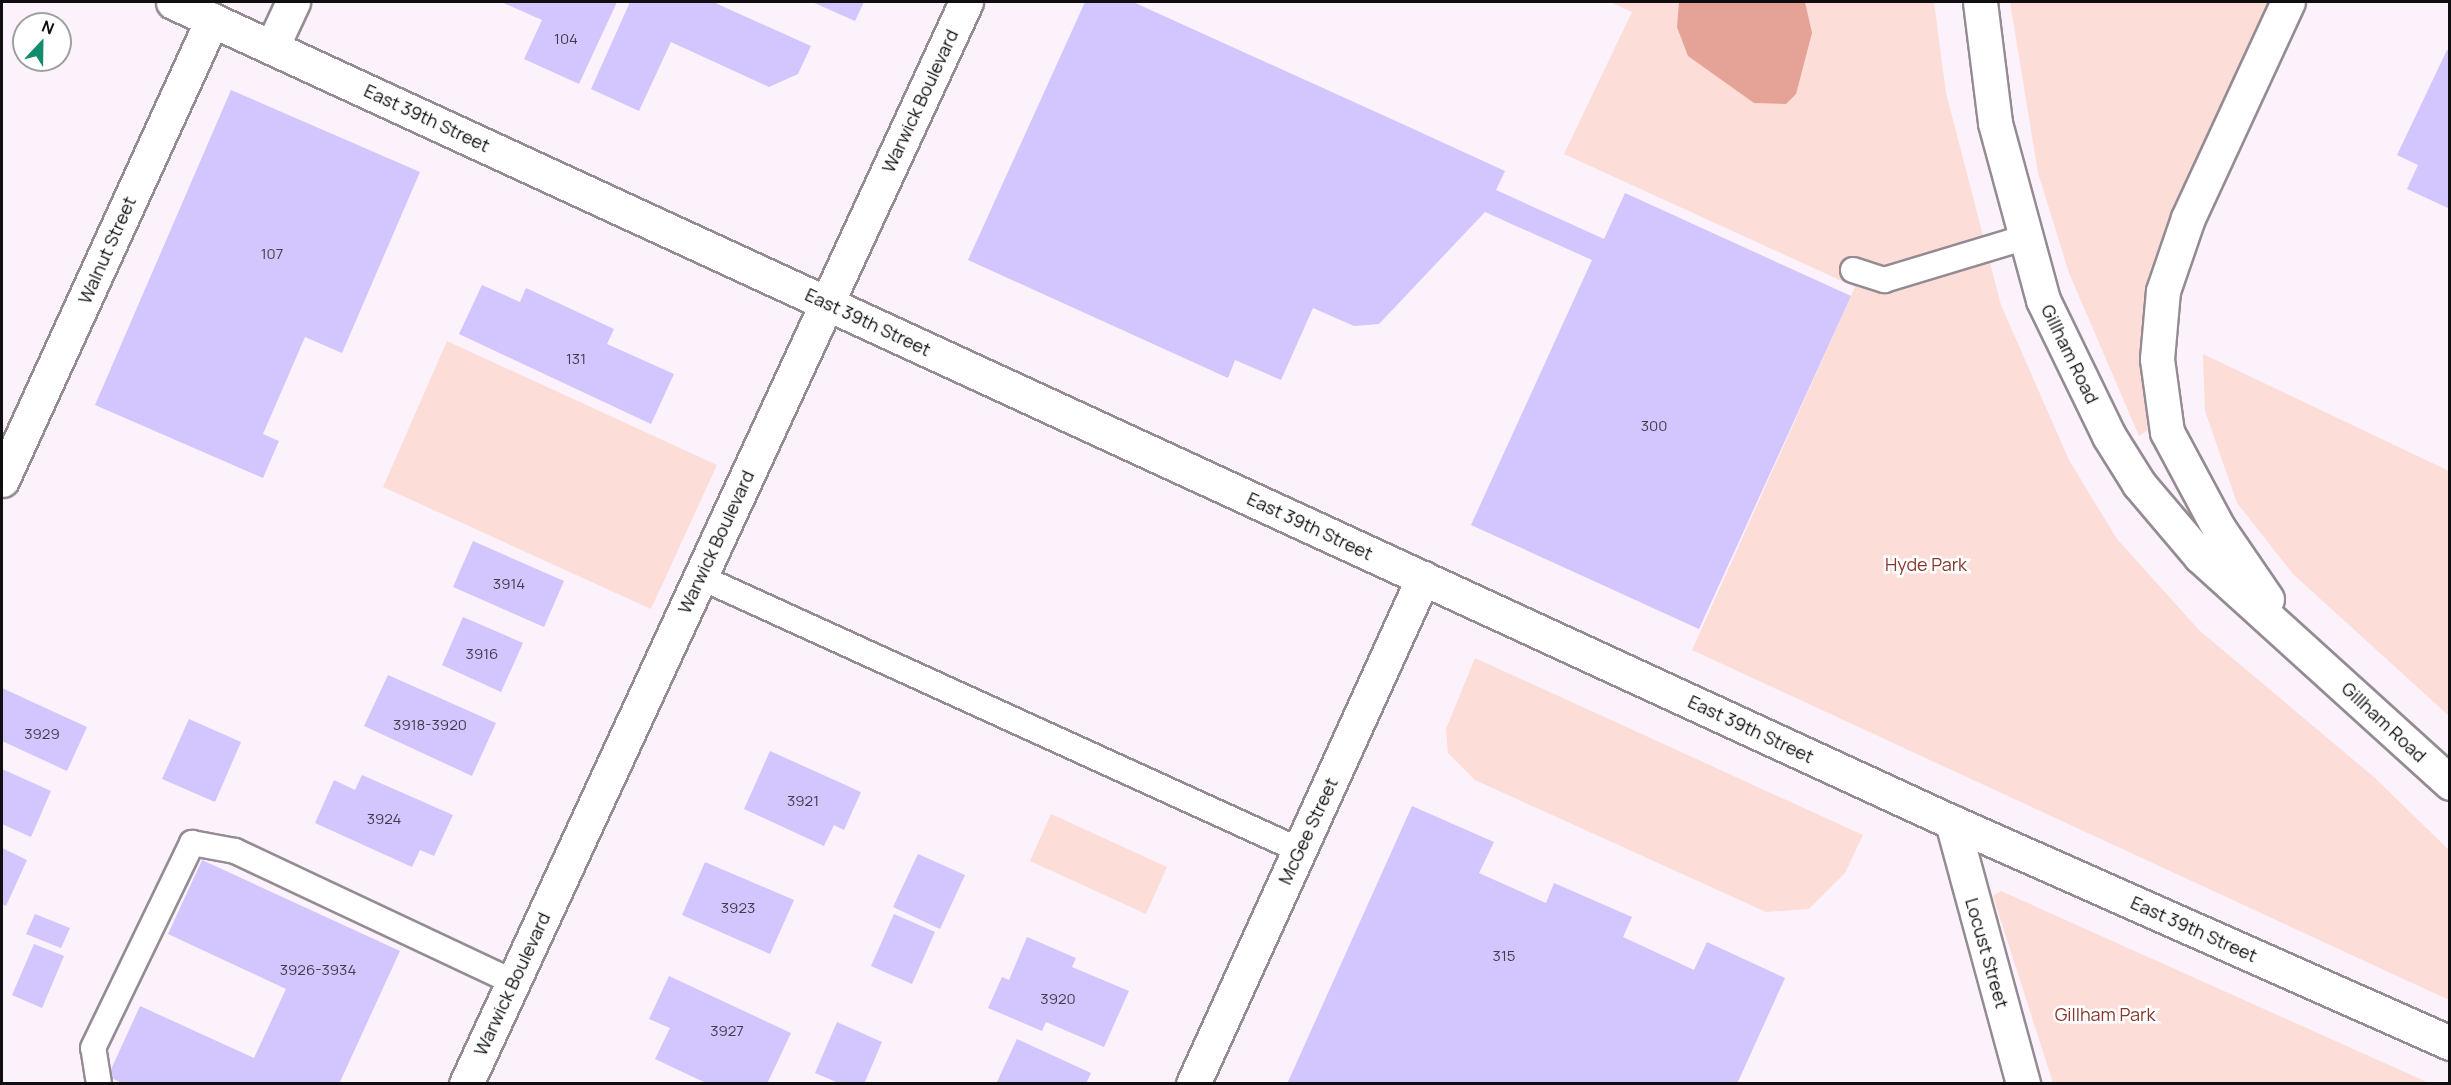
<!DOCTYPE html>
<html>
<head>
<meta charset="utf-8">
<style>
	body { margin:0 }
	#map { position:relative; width:2451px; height:1085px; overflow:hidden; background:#fcf2fb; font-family:Manrope,sans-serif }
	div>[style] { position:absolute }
	.green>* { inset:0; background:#fdddd7 }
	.forest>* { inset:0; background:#e4a396 }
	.building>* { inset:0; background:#d3c5fd }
	.roads { filter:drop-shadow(2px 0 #948b93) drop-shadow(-2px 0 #948b93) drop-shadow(0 2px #948b93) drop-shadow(0 -2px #948b93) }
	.lane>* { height:24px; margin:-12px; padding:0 12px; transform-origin:12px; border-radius:12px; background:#fff }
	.street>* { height:33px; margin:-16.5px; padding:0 16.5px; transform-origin:16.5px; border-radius:16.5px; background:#fff }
	.secondary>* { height:33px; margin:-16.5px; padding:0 16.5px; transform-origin:16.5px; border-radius:16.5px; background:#fff }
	span { translate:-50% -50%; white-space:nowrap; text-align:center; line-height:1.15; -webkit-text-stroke:5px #fff; paint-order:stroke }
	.number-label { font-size:15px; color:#423c4c }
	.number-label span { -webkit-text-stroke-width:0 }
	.street-label { font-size:18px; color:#110e11 }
	.park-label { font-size:18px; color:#84372a }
	.frame { position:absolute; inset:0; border:3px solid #110e11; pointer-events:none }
	.north { position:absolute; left:12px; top:12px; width:60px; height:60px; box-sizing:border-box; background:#fff; border:2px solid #a09fa0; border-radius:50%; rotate:22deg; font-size:16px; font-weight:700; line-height:24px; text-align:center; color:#110e11 }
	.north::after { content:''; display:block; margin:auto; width:21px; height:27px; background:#138b6d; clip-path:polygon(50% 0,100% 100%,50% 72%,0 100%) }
</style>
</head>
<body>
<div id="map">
	<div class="green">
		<div style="clip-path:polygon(1610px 2px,1934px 2px,1946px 93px,2001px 305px,2069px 460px,2117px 539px,2199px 630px,2375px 778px,2449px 850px,2449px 1000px,1692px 650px,1855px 287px,1564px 154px,1632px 12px)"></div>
		<div style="clip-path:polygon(2010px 2px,2273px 2px,2152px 269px,2141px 375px,2150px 428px,2139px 436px,2069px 273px,2038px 173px)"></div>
		<div style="clip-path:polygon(447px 341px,717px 465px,651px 609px,383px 487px)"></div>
		<div style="clip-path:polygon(2203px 354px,2449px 471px,2449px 716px,2293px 574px,2237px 503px,2205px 411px)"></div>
		<div style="clip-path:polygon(1475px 658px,1863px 835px,1845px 873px,1809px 909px,1766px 912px,1475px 780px,1448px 753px,1446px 729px)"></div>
		<div style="clip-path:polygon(1051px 814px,1167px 867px,1146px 914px,1030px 861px)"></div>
		<div style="clip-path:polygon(2001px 891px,2429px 1083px,2053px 1083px,1993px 896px)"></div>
	</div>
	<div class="forest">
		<div style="clip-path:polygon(1679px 2px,1805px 2px,1812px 33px,1796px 94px,1786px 104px,1754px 103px,1688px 56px,1677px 27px)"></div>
	</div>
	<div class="building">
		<div style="clip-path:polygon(501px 2px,617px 2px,579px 84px,524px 59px,542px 20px)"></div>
		<div style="clip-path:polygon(630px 2px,713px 2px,811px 46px,798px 74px,769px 87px,671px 42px,639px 111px,591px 89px)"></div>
		<div style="clip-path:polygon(812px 2px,864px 2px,855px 21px)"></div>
		<div style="clip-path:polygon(1085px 2px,1133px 2px,1398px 122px,1505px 171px,1496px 190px,1604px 239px,1625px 193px,1851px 296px,1699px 629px,1471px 525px,1592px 260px,1485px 212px,1379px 324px,1354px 326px,1313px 308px,1281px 380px,1235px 360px,1228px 378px,968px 260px)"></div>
		<div style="clip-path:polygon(2447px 50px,2450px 51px,2450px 209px,2407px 189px,2418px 165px,2397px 155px)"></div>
		<div style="clip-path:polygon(231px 90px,420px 172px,342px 353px,305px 337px,263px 434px,279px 441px,263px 478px,95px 405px)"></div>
		<div style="clip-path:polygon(482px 285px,520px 302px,526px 288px,614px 329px,607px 344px,674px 374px,651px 424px,459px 334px)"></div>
		<div style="clip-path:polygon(473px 541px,564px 581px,544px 627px,453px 587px)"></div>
		<div style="clip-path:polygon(463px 617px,523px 643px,501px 692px,442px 665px)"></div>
		<div style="clip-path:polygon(388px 675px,496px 723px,472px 776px,364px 726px)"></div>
		<div style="clip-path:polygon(2px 688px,87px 727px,67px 771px,2px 741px)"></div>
		<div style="clip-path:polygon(189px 719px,241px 742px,215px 802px,162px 779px)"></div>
		<div style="clip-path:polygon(770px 751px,861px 792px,844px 830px,834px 825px,824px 846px,744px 809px)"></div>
		<div style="clip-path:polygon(2px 769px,51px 791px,31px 837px,2px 824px)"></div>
		<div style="clip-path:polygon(362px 775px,453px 815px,434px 856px,420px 850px,412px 867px,315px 823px,334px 780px,355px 790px)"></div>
		<div style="clip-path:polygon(1412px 806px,1494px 842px,1479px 873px,1546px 903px,1554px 883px,1632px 917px,1623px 937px,1694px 970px,1707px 942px,1785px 978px,1737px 1084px,1287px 1084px)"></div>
		<div style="clip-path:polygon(2px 848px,27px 860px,6px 906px,2px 904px)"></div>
		<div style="clip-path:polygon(918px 854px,965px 875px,940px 929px,893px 907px)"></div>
		<div style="clip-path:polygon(202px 860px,400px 951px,339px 1084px,123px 1084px,108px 1076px,140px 1006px,254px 1058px,286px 989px,168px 934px)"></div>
		<div style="clip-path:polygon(705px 862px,794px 900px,770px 954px,682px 915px)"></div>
		<div style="clip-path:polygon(35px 914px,70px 928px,61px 948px,26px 934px)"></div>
		<div style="clip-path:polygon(894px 914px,935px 932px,912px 984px,871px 966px)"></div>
		<div style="clip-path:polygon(1027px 937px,1076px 958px,1072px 967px,1129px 991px,1104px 1047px,1046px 1022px,1042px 1031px,988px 1008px,1002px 977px,1009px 980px)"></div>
		<div style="clip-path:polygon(34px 944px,64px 956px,42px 1008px,12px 995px)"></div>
		<div style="clip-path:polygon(669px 976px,791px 1033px,767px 1084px,708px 1084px,655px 1059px,670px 1028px,649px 1019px)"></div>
		<div style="clip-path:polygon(837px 1022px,882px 1042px,864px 1084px,841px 1084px,815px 1073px)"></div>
		<div style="clip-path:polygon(1017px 1039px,1091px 1073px,1086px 1084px,996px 1084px)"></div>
	</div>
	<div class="roads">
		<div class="lane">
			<div style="left:1853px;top:270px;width:33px;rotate:18deg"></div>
			<div style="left:1884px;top:280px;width:148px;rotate:-16.8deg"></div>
			<div style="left:700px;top:577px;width:658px;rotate:24.5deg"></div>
			<div style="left:99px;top:1084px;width:36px;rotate:-99deg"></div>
			<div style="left:93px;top:1048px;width:228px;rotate:-64.2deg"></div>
			<div style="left:192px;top:843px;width:44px;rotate:10.5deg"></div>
			<div style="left:235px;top:851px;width:307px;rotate:25.2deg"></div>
		</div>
		<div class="street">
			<div style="left:272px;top:47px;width:50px;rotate:-65deg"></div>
			<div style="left:2px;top:480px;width:506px;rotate:-65.46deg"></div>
			<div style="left:1952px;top:822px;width:271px;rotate:74.8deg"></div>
			<div style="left:466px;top:1084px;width:1192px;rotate:-65.2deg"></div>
			<div style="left:1193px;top:1084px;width:556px;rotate:-65.56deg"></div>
		</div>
		<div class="secondary">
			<div style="left:173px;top:2px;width:1959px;rotate:24.75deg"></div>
			<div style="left:1952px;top:822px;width:545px;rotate:23.93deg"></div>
			<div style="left:1980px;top:2px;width:122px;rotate:82.9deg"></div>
			<div style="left:1995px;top:123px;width:183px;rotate:74.8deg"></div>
			<div style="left:2043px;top:300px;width:151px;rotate:64.1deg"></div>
			<div style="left:2109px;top:436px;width:57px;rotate:58deg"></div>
			<div style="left:2139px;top:484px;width:94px;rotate:49.7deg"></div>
			<div style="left:2200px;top:556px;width:338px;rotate:42.2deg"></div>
			<div style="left:2267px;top:599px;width:85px;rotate:-124.4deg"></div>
			<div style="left:2219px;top:529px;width:110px;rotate:-118.2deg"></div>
			<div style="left:2167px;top:432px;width:74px;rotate:-97.8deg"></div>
			<div style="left:2157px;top:359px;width:68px;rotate:-85deg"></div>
			<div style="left:2163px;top:291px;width:77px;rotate:-71.1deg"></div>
			<div style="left:2188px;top:218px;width:238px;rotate:-65.2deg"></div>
		</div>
	</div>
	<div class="number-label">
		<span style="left:566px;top:39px">104</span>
		<span style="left:272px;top:254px">107</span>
		<span style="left:576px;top:359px">131</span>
		<span style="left:1654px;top:426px">300</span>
		<span style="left:509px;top:584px">3914</span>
		<span style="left:482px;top:654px">3916</span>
		<span style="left:430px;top:725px">3918-3920</span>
		<span style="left:42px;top:734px">3929</span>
		<span style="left:803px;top:801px">3921</span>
		<span style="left:384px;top:819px">3924</span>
		<span style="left:738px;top:908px">3923</span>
		<span style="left:1504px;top:956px">315</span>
		<span style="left:318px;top:970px">3926-3934</span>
		<span style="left:1058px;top:999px">3920</span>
		<span style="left:727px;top:1031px">3927</span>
	</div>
	<div class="street-label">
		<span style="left:920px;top:101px;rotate:-65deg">Warwick Boulevard</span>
		<span style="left:427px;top:118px;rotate:25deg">East 39th Street</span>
		<span style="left:107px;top:250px;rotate:-66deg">Walnut Street</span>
		<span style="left:868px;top:322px;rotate:25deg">East 39th Street</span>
		<span style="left:2070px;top:354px;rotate:64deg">Gillham Road</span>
		<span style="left:1310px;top:526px;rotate:25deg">East 39th Street</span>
		<span style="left:716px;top:542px;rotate:-65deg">Warwick Boulevard</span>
		<span style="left:2384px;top:722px;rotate:43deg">Gillham Road</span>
		<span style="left:1751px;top:729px;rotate:25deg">East 39th Street</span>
		<span style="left:1308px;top:831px;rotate:-65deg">McGee Street</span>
		<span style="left:2194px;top:929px;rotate:24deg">East 39th Street</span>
		<span style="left:1987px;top:953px;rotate:74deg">Locust Street</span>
		<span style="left:512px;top:984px;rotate:-65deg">Warwick Boulevard</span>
	</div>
	<div class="park-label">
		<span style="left:1926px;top:564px">Hyde Park</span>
		<span style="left:2105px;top:1014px">Gillham Park</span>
	</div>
	<div class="frame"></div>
	<div class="north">N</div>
</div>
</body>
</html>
